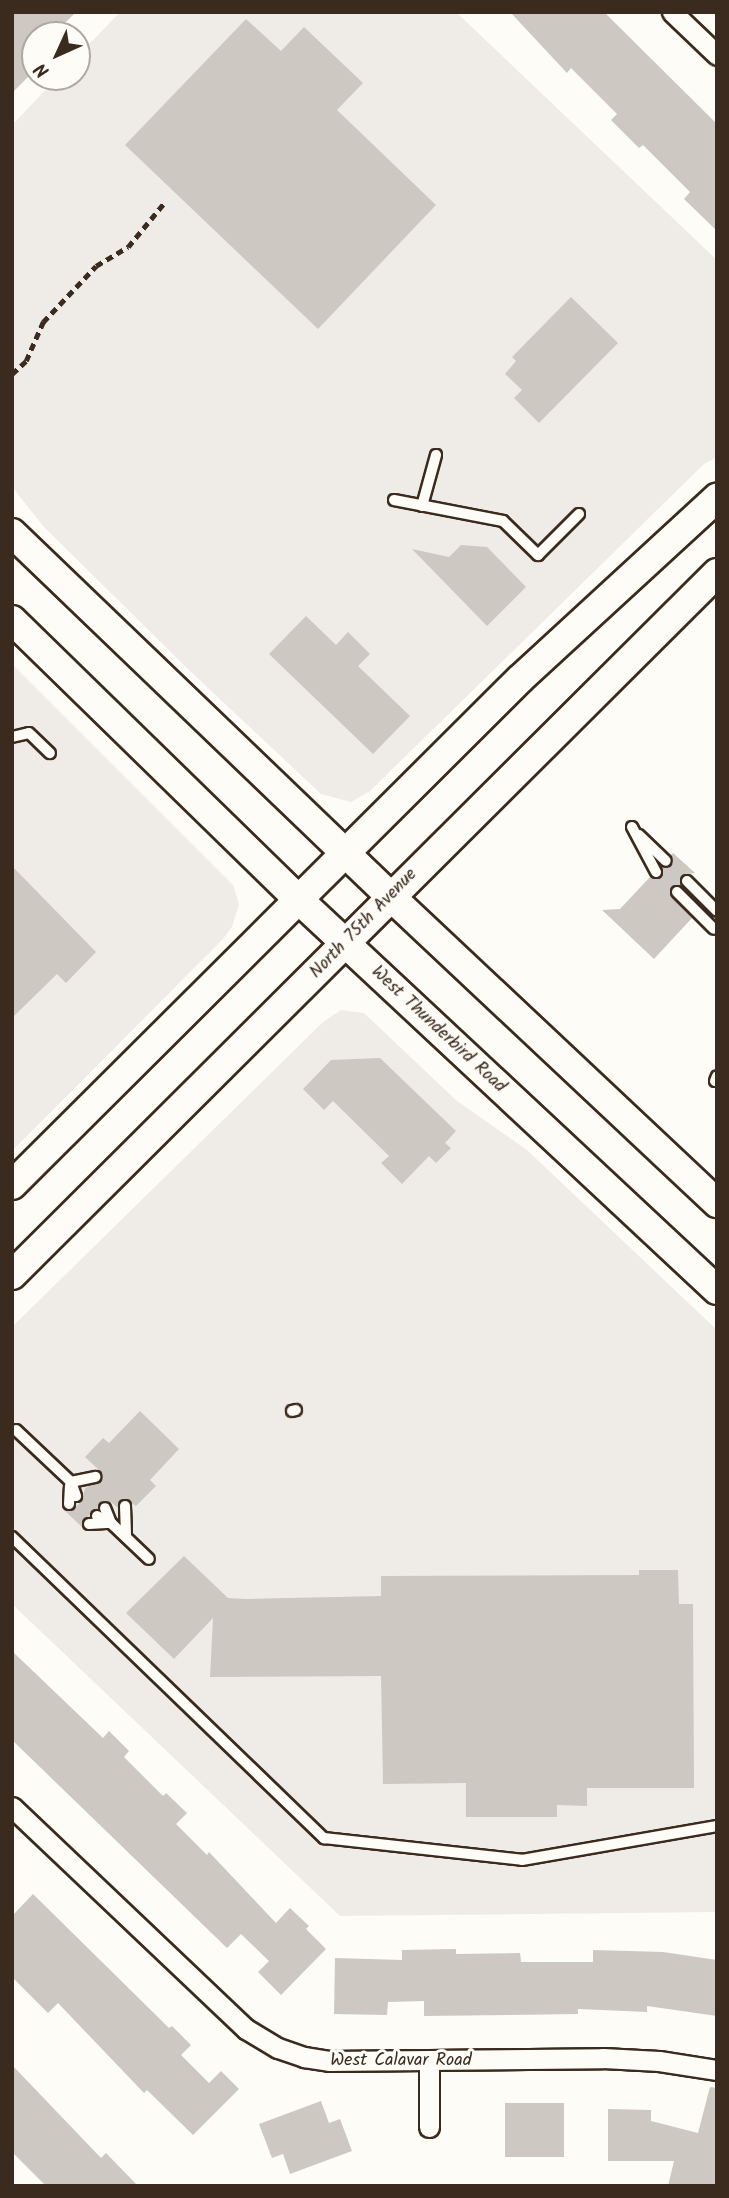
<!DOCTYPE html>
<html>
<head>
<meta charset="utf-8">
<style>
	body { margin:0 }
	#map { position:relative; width:729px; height:2198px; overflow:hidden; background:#fdfcf7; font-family:Kalam,sans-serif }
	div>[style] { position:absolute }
	.built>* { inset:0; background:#efece7 }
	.building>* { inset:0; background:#cdc8c2 }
	.path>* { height:4.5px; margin-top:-2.25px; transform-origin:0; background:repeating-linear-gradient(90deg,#3b2a1e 0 7px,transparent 0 12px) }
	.roads { filter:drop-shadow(2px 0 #3b2a1e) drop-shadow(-2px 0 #3b2a1e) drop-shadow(0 2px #3b2a1e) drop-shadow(0 -2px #3b2a1e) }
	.service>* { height:10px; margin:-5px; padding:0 5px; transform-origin:5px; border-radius:5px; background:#fdfcf7 }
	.minor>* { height:19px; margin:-9.5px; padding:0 9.5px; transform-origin:9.5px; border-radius:9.5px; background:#fdfcf7 }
	.secondary>* { height:28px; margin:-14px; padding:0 14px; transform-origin:14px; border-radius:14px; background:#fdfcf7 }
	span { translate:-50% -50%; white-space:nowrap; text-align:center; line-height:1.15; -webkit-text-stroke:6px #fdfcf7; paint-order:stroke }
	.street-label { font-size:18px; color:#3b2a1e }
	.frame { position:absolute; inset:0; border:14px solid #3b2a1e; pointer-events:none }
	.north { position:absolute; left:21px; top:21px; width:70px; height:70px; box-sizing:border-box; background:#fdfcf7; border:2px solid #afa8a0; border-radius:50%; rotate:225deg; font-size:19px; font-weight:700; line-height:28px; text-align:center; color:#3b2a1e }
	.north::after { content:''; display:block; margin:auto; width:24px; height:32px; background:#3b2a1e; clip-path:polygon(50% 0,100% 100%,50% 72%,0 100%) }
</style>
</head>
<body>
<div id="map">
	<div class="built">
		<div style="clip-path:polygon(120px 12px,456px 12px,717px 260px,717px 457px,704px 464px,370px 791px,351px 802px,321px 794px,190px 671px,44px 527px,12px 487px,12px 125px,58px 77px,77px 77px,77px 57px)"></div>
		<div style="clip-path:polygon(12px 664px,233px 885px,239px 904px,232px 927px,223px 939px,12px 1151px)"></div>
		<div style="clip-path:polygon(341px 1010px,364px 1013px,457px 1101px,527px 1150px,717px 1330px,715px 1912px,340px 1916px,12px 1604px,12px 1327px,323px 1022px)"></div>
	</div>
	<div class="building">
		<div style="clip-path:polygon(12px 12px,76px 12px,53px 35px,35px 35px,35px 70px,12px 93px)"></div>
		<div style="clip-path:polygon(510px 12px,604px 12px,717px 124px,717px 231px,684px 199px,690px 192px,643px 145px,639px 148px,611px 120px,617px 114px,571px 68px,567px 73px)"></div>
		<div style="clip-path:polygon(246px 19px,281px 51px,304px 27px,363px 83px,337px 110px,436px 205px,318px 329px,125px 145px)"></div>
		<div style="clip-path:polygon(571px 297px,618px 343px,539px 423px,514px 398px,522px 390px,505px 374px,516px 361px,512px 357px)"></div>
		<div style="clip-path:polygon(461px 545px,487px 547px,526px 587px,487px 626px,412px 549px,449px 557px)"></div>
		<div style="clip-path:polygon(306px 616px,336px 645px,348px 632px,370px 654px,358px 666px,410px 716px,373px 754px,269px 654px)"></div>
		<div style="clip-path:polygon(673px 853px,695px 873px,682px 875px,680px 880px,682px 887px,674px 885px,670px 891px,672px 897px,692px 918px,654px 959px,602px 910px,620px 909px,650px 877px,660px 878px,662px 867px,669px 868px,673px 863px,671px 855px)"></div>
		<div style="clip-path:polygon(12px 866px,96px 952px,66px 983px,57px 974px,12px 1018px)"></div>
		<div style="clip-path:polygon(380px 1058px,456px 1131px,445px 1143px,451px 1148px,436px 1163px,429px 1156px,402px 1184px,381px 1163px,389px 1156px,333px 1101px,324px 1110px,303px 1089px,331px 1060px)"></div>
		<div style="clip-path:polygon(140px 1411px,179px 1449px,150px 1480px,156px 1486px,136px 1506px,125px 1499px,119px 1502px,118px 1508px,111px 1502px,102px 1501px,98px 1509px,83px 1520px,83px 1528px,63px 1509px,73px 1510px,82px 1500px,85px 1488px,102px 1480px,100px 1471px,85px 1457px,103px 1438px,109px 1443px)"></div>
		<div style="clip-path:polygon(184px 1556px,228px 1598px,245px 1599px,381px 1596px,381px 1576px,639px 1575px,639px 1570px,678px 1570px,679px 1604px,693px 1604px,694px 1788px,587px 1788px,587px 1806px,557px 1805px,557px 1817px,466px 1817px,466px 1783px,383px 1784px,381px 1676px,210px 1677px,213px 1618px,174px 1659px,126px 1613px)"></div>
		<div style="clip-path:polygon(12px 1651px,103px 1738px,109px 1731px,129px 1751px,124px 1757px,163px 1796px,166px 1793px,187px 1813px,176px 1824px,207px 1855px,209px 1852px,276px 1923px,290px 1908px,309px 1926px,306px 1929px,326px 1949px,281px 1995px,258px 1972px,269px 1961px,241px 1934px,227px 1948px,12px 1740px)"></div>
		<div style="clip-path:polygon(33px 1894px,169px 2028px,172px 2026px,191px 2045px,181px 2055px,209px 2083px,221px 2071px,239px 2089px,193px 2135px,147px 2090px,144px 2093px,58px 2003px,48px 2013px,12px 1977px,12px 1916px)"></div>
		<div style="clip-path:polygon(456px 1949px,456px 1954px,520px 1953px,521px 1962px,593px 1962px,593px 1950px,663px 1952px,717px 1960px,717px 2016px,647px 2006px,647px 2012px,578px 2009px,578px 2014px,424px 2016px,424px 2001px,388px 2002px,387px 2015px,334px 2014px,335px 1958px,402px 1960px,402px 1950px)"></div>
		<div style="clip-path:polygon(12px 2065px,101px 2158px,106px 2153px,138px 2186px,46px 2186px,12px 2152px)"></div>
		<div style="clip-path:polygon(710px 2087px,717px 2088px,717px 2186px,668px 2186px,674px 2161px,608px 2161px,608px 2109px,651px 2110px,651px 2121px,698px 2133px)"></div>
		<div style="clip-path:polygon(321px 2101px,329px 2123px,340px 2119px,352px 2151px,290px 2174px,283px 2154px,272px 2158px,259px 2124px)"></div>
		<div style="clip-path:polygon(505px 2103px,564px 2103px,564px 2157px,505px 2157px)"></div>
	</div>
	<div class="path">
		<div style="left:12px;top:374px;width:19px;rotate:-43deg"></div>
		<div style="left:26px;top:361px;width:43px;rotate:-66.4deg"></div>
		<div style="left:43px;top:322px;width:77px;rotate:-46.6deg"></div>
		<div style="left:96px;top:266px;width:37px;rotate:-31deg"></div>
		<div style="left:128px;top:247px;width:57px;rotate:-50.7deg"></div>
	</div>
	<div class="roads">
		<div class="service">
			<div style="left:394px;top:500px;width:111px;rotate:10.9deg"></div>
			<div style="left:503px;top:521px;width:49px;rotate:44.2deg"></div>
			<div style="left:538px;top:555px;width:58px;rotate:-45deg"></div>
			<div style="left:422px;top:506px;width:53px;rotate:-74.6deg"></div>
			<div style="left:12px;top:737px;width:17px;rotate:-13deg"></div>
			<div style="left:29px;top:733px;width:29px;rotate:44deg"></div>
			<div style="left:632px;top:827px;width:51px;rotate:61.9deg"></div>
			<div style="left:639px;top:835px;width:37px;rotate:44deg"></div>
			<div style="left:687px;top:881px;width:42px;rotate:45deg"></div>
			<div style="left:677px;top:892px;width:52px;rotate:45deg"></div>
			<div style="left:715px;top:1081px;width:5px;rotate:-68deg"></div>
			<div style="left:292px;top:1411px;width:4px;rotate:-14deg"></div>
			<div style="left:16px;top:1430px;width:76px;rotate:43.4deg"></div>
			<div style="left:71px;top:1482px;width:15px;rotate:70deg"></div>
			<div style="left:71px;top:1482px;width:25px;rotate:-12deg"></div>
			<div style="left:69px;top:1504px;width:18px;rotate:-87deg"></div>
			<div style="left:125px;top:1506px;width:31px;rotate:88deg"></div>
			<div style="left:97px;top:1516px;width:16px;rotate:27deg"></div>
			<div style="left:111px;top:1523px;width:52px;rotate:43.5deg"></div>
			<div style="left:89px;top:1524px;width:22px;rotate:-3deg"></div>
			<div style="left:111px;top:1523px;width:16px;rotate:-112deg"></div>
			<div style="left:12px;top:1537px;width:434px;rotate:44deg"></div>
			<div style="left:324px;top:1838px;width:199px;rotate:6.3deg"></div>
			<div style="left:522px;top:1860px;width:198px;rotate:-9.9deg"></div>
		</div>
		<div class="minor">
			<div style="left:672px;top:12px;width:62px;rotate:43.7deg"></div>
			<div style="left:12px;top:1807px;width:323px;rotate:43.5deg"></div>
			<div style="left:246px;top:2029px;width:37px;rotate:31deg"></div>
			<div style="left:278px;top:2048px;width:28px;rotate:19deg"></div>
			<div style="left:304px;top:2057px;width:25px;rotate:9deg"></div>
			<div style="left:329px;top:2061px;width:274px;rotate:-0.6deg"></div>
			<div style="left:603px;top:2058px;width:56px;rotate:3.1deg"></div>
			<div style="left:659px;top:2061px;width:59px;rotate:8.8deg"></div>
			<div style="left:429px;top:2062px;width:65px;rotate:90deg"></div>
		</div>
		<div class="secondary">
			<div style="left:12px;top:533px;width:524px;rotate:43.84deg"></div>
			<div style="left:390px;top:896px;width:449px;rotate:43.2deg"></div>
			<div style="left:12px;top:620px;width:400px;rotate:44.3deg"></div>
			<div style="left:298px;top:899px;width:573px;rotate:43.02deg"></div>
			<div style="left:12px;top:1185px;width:717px;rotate:-44.89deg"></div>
			<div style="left:520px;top:679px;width:268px;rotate:-42.6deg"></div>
			<div style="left:12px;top:1275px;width:995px;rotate:-44.88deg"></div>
		</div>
	</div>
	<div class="street-label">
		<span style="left:364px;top:924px;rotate:-46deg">North 75th Avenue</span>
		<span style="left:438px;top:1030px;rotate:43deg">West Thunderbird Road</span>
		<span style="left:401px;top:2061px">West Calavar Road</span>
	</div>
	<div class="frame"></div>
	<div class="north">N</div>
</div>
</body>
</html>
